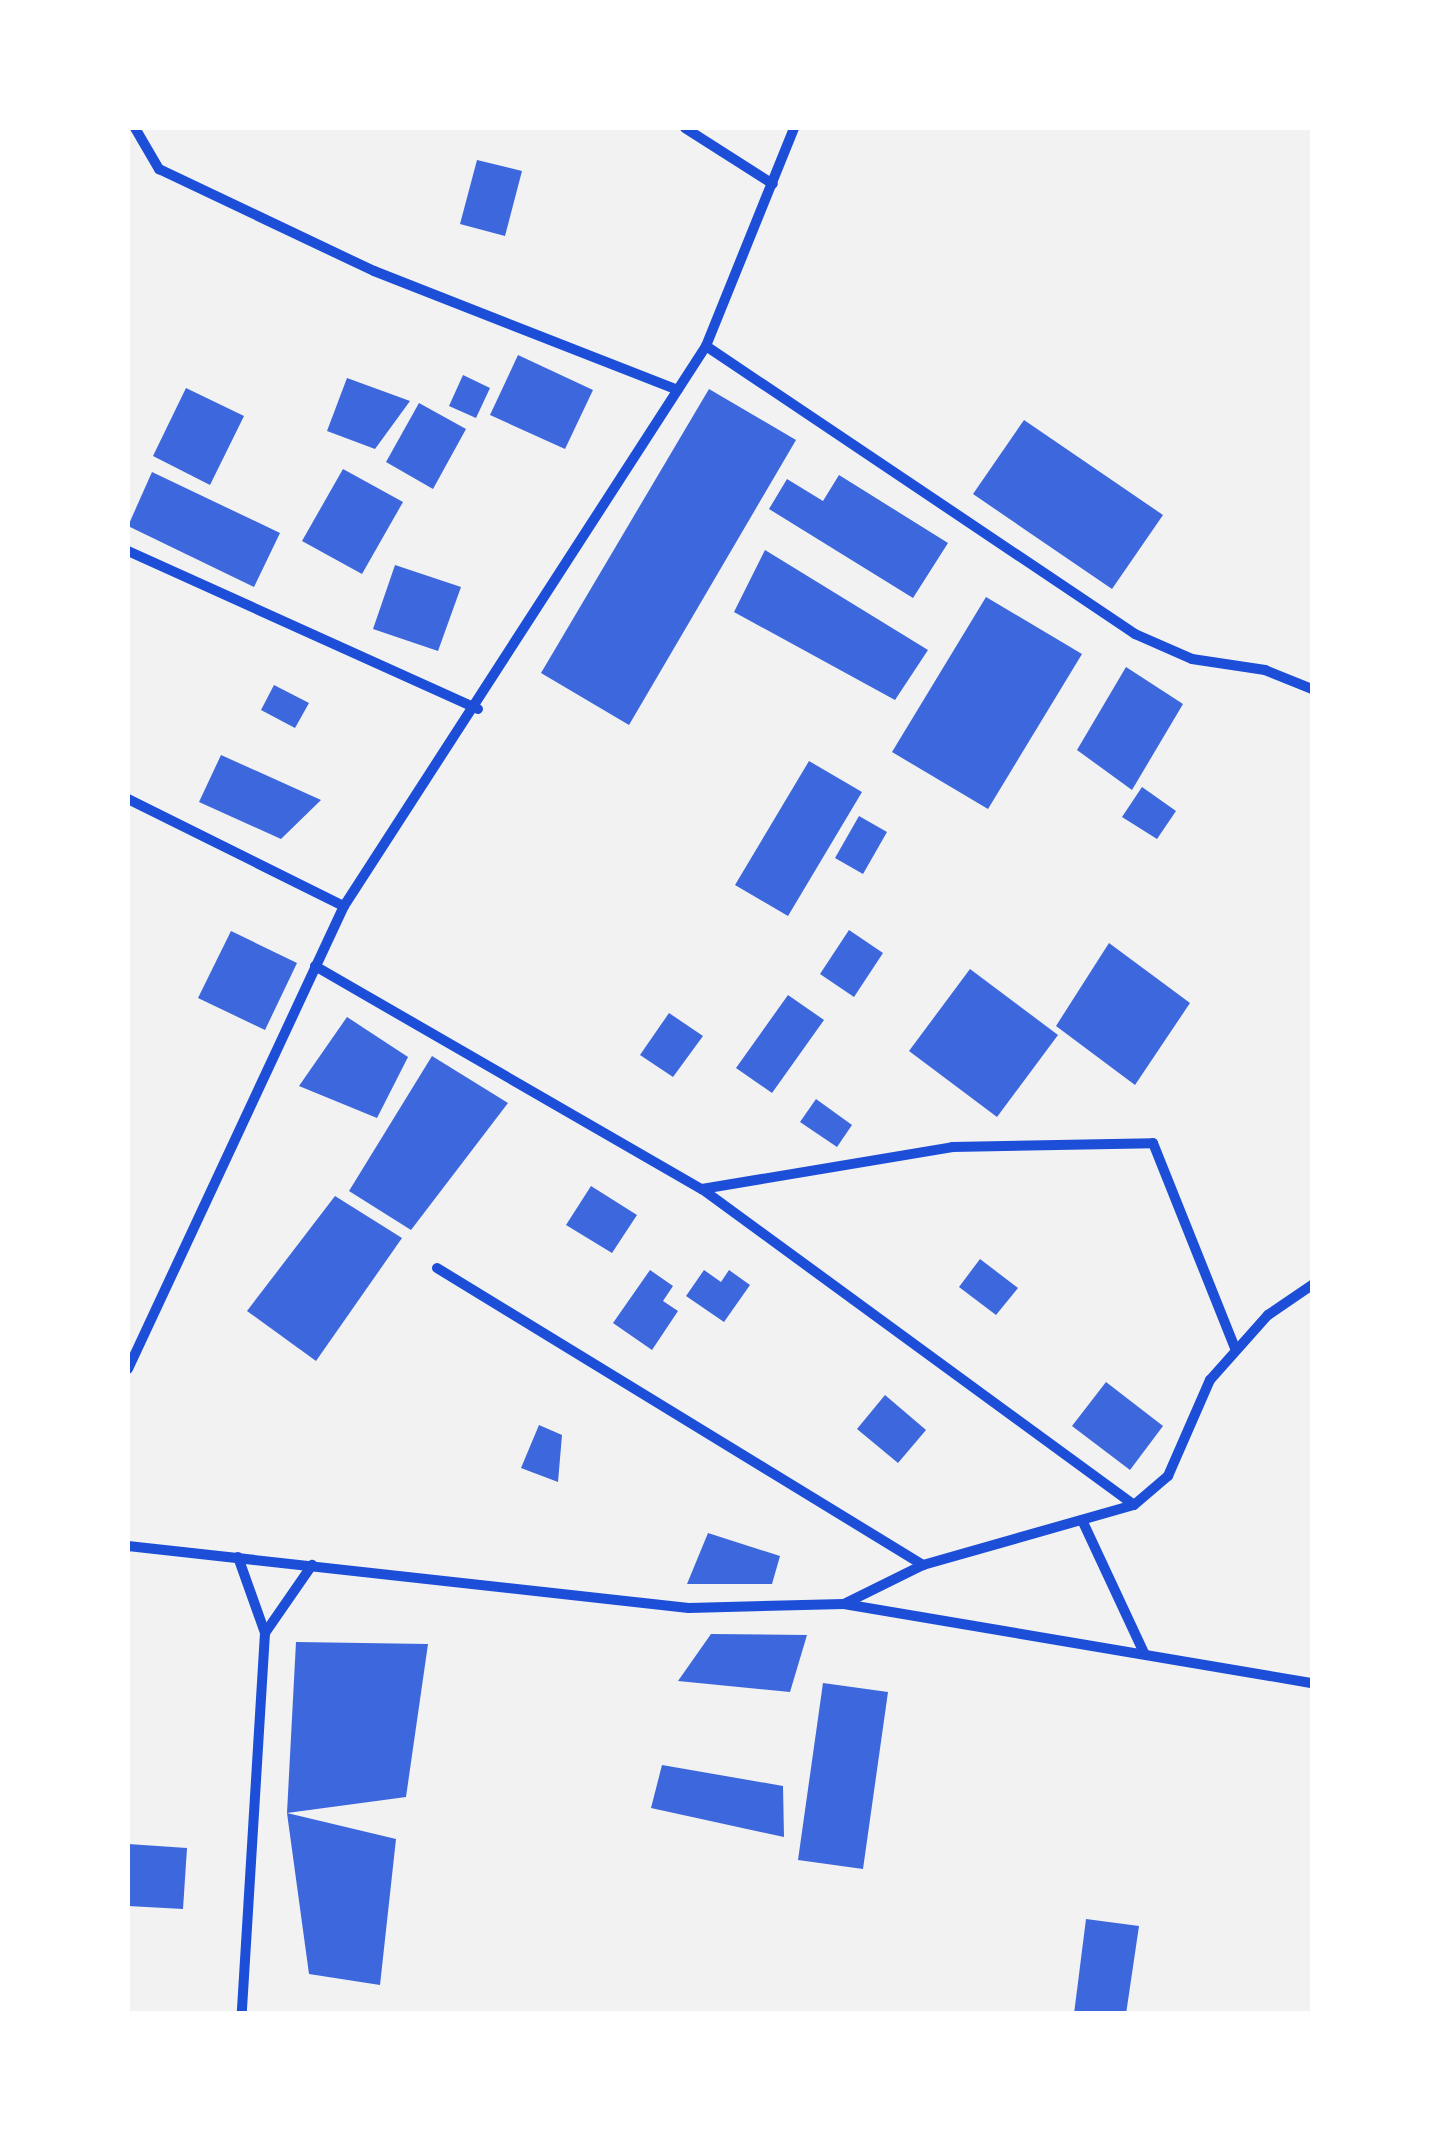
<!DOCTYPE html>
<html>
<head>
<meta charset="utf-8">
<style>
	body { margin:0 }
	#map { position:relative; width:1440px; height:2141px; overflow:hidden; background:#f2f2f2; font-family:"Times New Roman",serif }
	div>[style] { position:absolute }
	.building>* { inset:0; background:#3d67dc }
	.minor>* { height:10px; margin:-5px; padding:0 5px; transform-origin:5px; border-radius:5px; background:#1d4ed8 }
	span { translate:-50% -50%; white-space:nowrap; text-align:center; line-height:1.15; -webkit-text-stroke:10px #fff; paint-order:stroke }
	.frame { position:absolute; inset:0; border:130px solid #fff; pointer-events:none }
</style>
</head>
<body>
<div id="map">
	<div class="building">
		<div style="clip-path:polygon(477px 160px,522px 171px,505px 236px,460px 224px)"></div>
		<div style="clip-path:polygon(518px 355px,593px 390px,565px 449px,490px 415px)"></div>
		<div style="clip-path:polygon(463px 375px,490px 388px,476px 418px,449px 406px)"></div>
		<div style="clip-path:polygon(347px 378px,410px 401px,375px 449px,327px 431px)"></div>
		<div style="clip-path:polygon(186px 388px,244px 416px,210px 485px,153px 456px)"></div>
		<div style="clip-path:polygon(709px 389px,796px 440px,629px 725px,541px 673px)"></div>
		<div style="clip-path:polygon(419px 403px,466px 429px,433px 489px,386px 462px)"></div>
		<div style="clip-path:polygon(1024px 420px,1163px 515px,1112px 589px,973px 494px)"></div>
		<div style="clip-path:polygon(343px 469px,403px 502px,362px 574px,302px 541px)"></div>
		<div style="clip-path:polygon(152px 472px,280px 533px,254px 587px,128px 526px)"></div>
		<div style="clip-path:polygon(839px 475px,948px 543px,913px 598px,769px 509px,787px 479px,823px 501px)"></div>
		<div style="clip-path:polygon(765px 550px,928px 650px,895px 700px,734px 612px)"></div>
		<div style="clip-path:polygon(395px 565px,461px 587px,438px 651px,373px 629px)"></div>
		<div style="clip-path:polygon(986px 597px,1082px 654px,988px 809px,892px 752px)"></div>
		<div style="clip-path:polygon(1126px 667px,1183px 704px,1132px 790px,1077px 750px)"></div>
		<div style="clip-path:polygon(274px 685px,309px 703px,295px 728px,261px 710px)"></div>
		<div style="clip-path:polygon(221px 755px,321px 800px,281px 839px,199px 802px)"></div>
		<div style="clip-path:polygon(809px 761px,862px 792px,788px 916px,735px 885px)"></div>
		<div style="clip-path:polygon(1142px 787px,1176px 811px,1157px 839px,1122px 817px)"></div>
		<div style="clip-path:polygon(859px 816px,887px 832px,863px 874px,835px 858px)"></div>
		<div style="clip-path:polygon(849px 930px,883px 953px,854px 997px,820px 974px)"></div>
		<div style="clip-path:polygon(231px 931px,297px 963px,265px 1030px,198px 998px)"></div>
		<div style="clip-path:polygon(1109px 943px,1190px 1003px,1135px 1085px,1056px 1026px)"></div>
		<div style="clip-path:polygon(970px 969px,1058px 1035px,997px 1117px,909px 1051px)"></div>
		<div style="clip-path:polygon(788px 995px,824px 1020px,772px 1093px,736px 1068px)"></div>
		<div style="clip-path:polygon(669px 1013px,703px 1036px,673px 1077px,640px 1055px)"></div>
		<div style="clip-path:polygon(347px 1017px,408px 1057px,377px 1118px,299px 1086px)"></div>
		<div style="clip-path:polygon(432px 1056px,508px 1103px,411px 1230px,349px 1191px)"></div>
		<div style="clip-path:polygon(816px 1099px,852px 1125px,837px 1147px,800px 1122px)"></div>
		<div style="clip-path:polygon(591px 1186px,637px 1215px,612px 1253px,566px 1225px)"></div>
		<div style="clip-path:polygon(335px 1196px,402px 1238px,316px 1361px,247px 1311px)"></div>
		<div style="clip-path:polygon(980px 1259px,1018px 1288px,996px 1315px,959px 1287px)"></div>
		<div style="clip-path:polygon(650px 1270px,673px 1286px,663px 1301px,678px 1311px,652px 1350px,613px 1323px)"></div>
		<div style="clip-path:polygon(704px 1270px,721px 1282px,729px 1270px,750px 1285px,724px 1322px,686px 1296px)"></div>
		<div style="clip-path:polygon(1106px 1382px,1163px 1426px,1130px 1470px,1072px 1426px)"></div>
		<div style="clip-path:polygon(885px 1395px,926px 1430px,898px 1463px,857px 1429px)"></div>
		<div style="clip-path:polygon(539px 1425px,562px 1435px,558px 1482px,521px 1468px)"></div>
		<div style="clip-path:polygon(708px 1533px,780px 1556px,772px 1584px,687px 1584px)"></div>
		<div style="clip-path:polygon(711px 1634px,807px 1635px,790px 1692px,678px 1681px)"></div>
		<div style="clip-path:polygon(296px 1642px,428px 1644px,406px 1797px,287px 1813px)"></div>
		<div style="clip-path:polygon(823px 1683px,888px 1692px,863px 1869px,798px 1860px)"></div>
		<div style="clip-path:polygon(662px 1765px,783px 1786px,784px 1837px,651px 1808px)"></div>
		<div style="clip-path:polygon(287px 1813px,396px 1839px,380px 1985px,309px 1974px)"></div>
		<div style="clip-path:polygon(128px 1844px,187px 1848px,183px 1909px,128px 1906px)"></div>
		<div style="clip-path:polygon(1086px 1919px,1139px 1926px,1126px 2014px,1074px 2014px)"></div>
	</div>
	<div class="minor">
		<div style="left:135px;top:128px;width:48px;rotate:59.7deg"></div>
		<div style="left:159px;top:169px;width:238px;rotate:25.4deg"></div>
		<div style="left:374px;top:271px;width:326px;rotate:21.4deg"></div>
		<div style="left:685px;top:128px;width:104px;rotate:32.5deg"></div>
		<div style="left:706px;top:346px;width:517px;rotate:33.87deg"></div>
		<div style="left:1135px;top:634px;width:62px;rotate:23.7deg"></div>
		<div style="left:1192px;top:659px;width:74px;rotate:8.6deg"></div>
		<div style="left:1265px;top:670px;width:51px;rotate:22deg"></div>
		<div style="left:128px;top:551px;width:384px;rotate:24.3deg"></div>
		<div style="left:128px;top:799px;width:241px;rotate:26.4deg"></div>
		<div style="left:315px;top:966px;width:447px;rotate:30deg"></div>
		<div style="left:702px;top:1189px;width:254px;rotate:-9.5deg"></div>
		<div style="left:952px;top:1147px;width:201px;rotate:-1.1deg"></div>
		<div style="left:1153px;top:1143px;width:223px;rotate:68.2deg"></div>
		<div style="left:702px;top:1189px;width:535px;rotate:36.18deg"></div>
		<div style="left:437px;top:1268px;width:570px;rotate:31.43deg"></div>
		<div style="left:128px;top:1369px;width:511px;rotate:-64.99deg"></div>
		<div style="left:344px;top:906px;width:667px;rotate:-57.12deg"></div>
		<div style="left:706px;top:346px;width:235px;rotate:-68deg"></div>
		<div style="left:1082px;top:1520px;width:147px;rotate:65deg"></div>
		<div style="left:128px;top:1546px;width:564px;rotate:6.31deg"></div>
		<div style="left:689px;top:1608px;width:155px;rotate:-1.5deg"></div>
		<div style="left:844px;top:1604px;width:475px;rotate:9.6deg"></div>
		<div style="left:238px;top:1557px;width:81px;rotate:70.4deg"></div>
		<div style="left:265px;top:1633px;width:382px;rotate:93.5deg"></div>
		<div style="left:844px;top:1604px;width:88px;rotate:-26.3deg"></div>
		<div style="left:923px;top:1565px;width:219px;rotate:-15.9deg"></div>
		<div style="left:1134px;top:1505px;width:45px;rotate:-40.5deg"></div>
		<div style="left:1168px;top:1476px;width:105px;rotate:-66.4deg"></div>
		<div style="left:1210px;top:1380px;width:87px;rotate:-48.3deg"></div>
		<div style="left:1268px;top:1315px;width:53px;rotate:-34.3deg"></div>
		<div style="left:265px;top:1633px;width:83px;rotate:-55.3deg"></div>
	</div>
	<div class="frame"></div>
</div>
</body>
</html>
